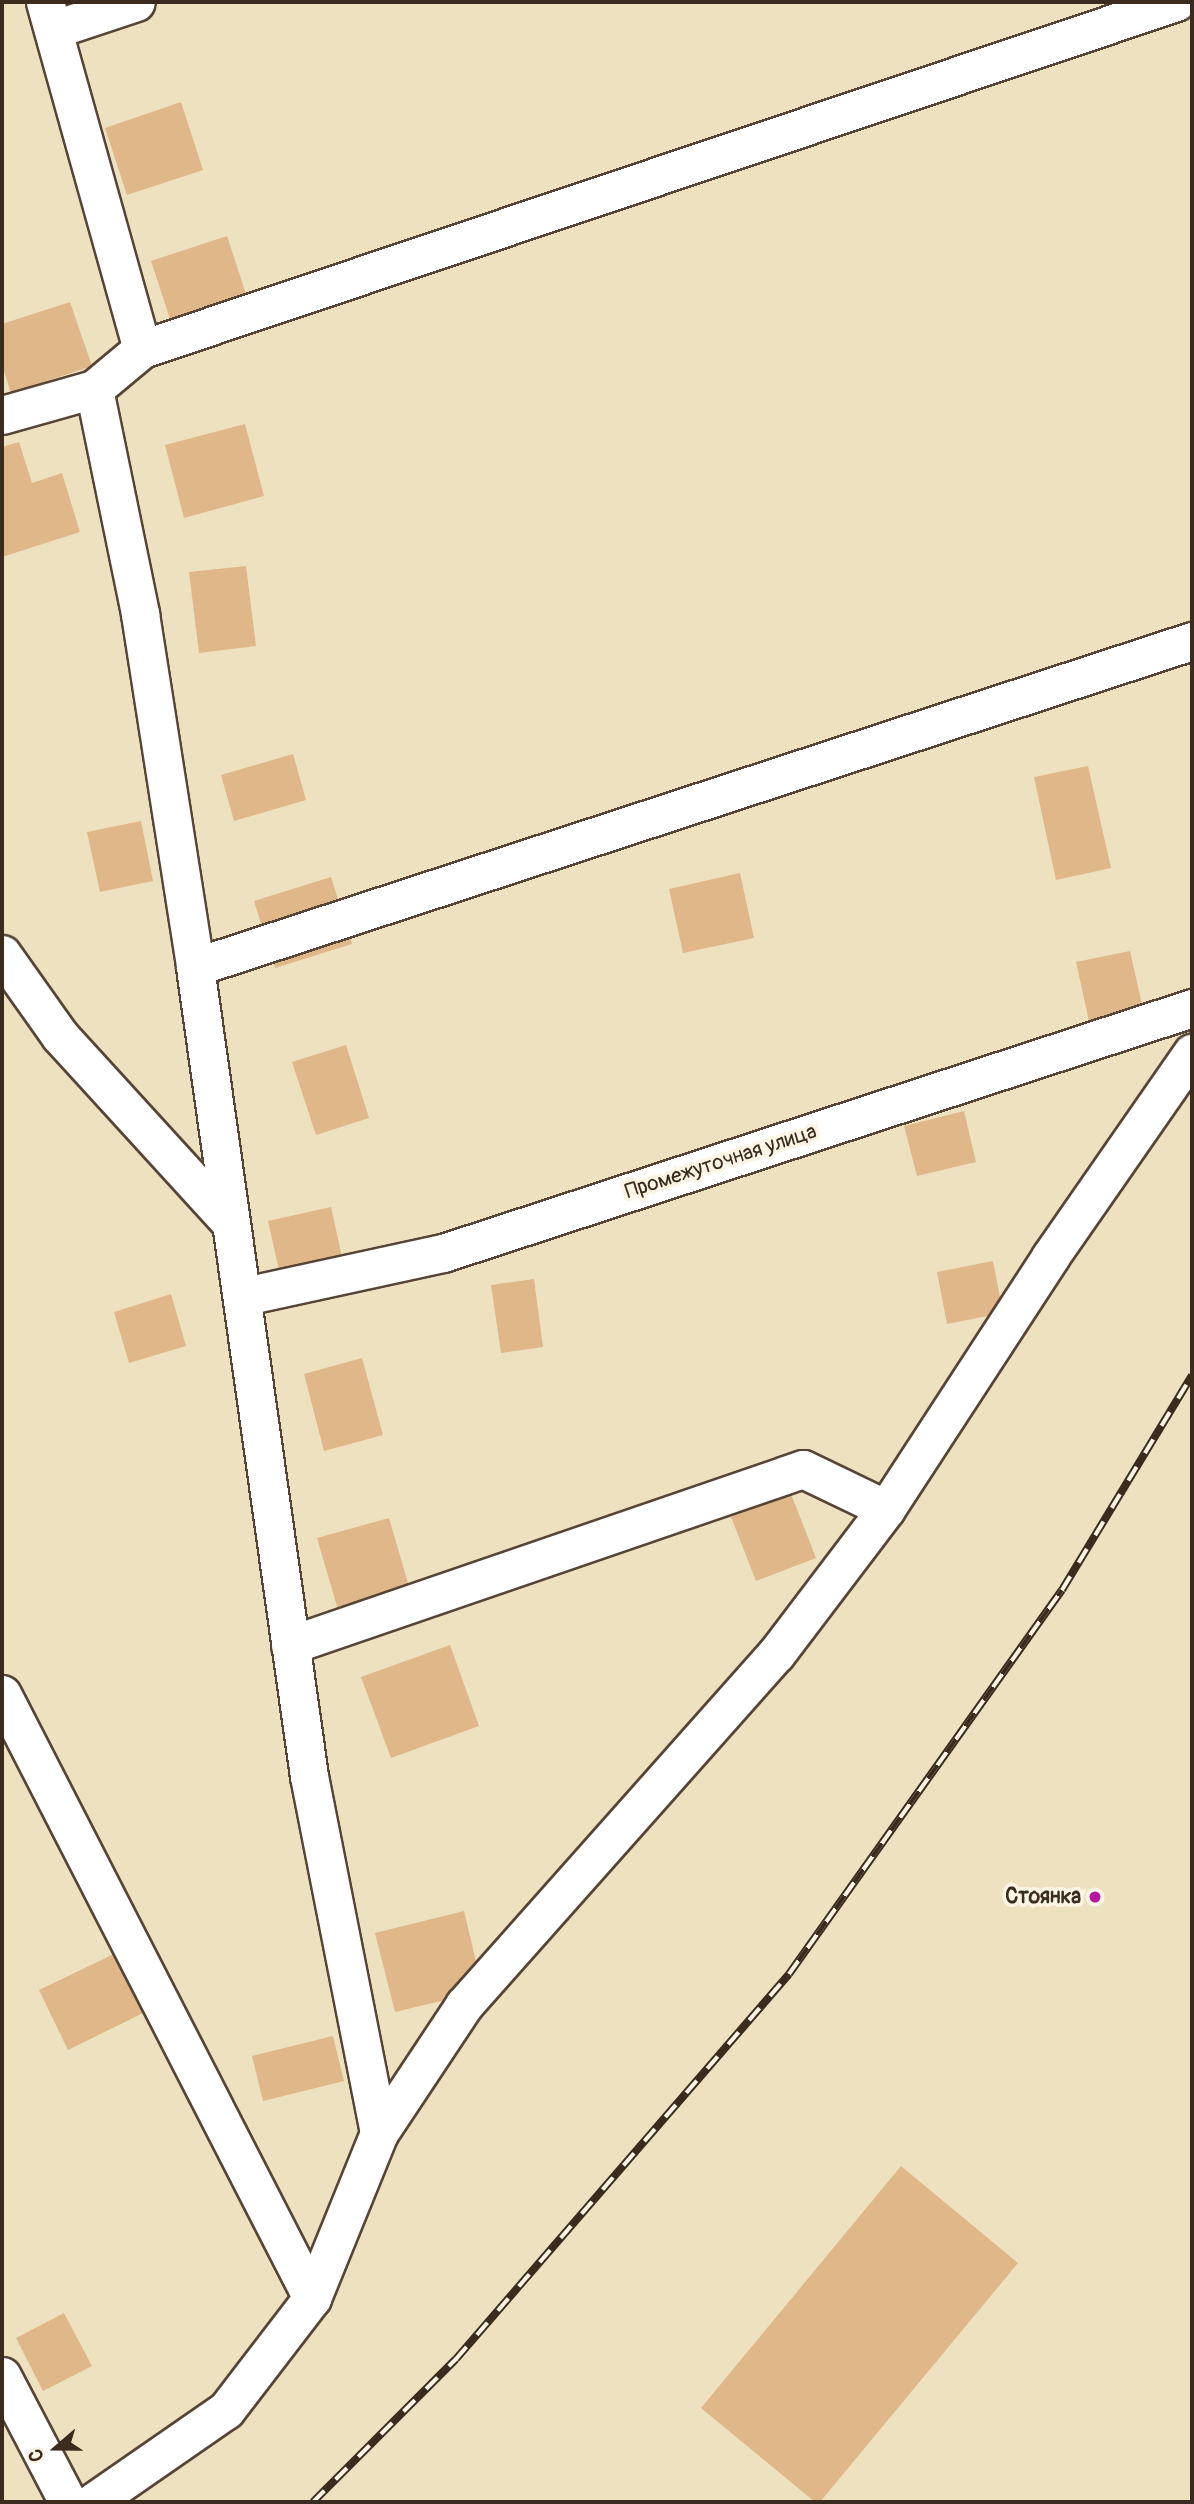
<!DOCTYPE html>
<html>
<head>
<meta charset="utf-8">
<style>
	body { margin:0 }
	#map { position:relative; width:1194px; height:2504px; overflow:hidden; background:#eee1c0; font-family:Pangolin,sans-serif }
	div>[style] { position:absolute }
	.building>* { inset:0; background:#e0b788 }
	.roads { filter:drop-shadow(2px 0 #564536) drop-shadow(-2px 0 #564536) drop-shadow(0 2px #564536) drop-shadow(0 -2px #564536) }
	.minor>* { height:37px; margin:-18.5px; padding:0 18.5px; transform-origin:18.5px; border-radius:18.5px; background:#fff }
	.rail>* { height:8px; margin-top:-4px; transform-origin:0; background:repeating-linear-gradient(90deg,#fcf5e5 0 16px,#3b2a1e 0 32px); box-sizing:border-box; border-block:2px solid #3b2a1e }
	.dots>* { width:19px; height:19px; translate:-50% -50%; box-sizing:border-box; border:4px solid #fcf5e5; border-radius:50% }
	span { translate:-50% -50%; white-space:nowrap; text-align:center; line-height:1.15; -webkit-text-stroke:7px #fcf5e5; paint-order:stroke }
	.street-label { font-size:21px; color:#3b2a1e }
	.poi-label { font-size:21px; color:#3b2a1e; font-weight:700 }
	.right { translate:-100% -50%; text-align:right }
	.frame { position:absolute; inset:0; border:4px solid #3b2a1e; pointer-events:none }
	.north { position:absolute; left:21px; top:2413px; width:70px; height:70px; -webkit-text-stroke:5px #fcf5e5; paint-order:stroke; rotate:250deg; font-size:19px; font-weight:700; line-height:28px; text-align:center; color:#3b2a1e }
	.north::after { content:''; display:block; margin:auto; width:24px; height:32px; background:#3b2a1e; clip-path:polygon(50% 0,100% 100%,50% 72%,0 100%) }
</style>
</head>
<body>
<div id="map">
	<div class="building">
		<div style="clip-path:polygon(181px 102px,203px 170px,127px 195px,105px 128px)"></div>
		<div style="clip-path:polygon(227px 236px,249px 303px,173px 328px,151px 261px)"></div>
		<div style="clip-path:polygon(70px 302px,92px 366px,11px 393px,2px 365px,2px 324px)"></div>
		<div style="clip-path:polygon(245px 424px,264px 496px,184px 518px,165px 445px)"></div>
		<div style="clip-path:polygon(19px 442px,32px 483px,62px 473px,80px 532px,2px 557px,2px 447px)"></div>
		<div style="clip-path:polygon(246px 566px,256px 646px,199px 653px,189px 572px)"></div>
		<div style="clip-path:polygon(293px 754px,306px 800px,234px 821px,221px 775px)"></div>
		<div style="clip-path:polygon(1088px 766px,1111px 868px,1056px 880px,1034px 777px)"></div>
		<div style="clip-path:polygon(141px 821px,153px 881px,100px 892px,87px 832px)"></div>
		<div style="clip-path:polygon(740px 873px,754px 938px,683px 953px,669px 889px)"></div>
		<div style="clip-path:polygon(331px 877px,352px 944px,275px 968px,254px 901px)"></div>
		<div style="clip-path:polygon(1130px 951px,1143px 1009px,1089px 1021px,1076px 962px)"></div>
		<div style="clip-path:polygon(346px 1045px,369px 1118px,316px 1135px,292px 1062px)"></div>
		<div style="clip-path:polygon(964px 1111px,976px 1162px,917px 1176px,904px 1126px)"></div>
		<div style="clip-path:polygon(331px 1207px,344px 1266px,281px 1279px,268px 1221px)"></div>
		<div style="clip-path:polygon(993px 1261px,1003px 1313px,947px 1324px,937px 1272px)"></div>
		<div style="clip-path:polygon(534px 1279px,543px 1347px,501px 1353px,491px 1285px)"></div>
		<div style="clip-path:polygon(171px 1294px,186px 1346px,129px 1363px,114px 1312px)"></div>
		<div style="clip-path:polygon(362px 1358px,383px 1435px,324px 1451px,304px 1374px)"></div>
		<div style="clip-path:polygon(791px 1494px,816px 1558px,756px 1581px,731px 1517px)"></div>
		<div style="clip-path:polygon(389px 1518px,410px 1590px,338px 1610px,317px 1538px)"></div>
		<div style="clip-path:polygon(450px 1645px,479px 1726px,391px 1758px,361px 1677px)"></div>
		<div style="clip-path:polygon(464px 1911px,483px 1991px,395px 2012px,375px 1933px)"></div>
		<div style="clip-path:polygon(114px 1954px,143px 2013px,68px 2050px,39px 1990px)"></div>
		<div style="clip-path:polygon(333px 2036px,344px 2081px,263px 2101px,252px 2056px)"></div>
		<div style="clip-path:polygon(901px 2166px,1018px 2263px,820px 2502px,815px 2502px,701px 2408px)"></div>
		<div style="clip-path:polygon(64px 2313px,92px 2366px,43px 2391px,16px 2338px)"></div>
	</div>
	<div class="roads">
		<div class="minor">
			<div style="left:45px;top:2px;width:360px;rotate:74.4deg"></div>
			<div style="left:55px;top:29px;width:85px;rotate:-18.4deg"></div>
			<div style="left:94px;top:389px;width:230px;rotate:78.4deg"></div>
			<div style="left:140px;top:614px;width:357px;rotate:81.1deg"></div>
			<div style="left:195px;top:967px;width:817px;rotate:81.98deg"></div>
			<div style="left:309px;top:1776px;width:364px;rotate:78.9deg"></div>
			<div style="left:2px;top:415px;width:96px;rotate:-15.8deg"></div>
			<div style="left:94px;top:389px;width:62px;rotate:-39.8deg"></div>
			<div style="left:142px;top:349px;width:1091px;rotate:-18.55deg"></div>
			<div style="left:2px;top:954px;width:100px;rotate:54.7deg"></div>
			<div style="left:60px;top:1036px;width:251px;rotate:47.6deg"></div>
			<div style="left:195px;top:967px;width:1049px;rotate:-18.11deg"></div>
			<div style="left:245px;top:1296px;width:203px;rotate:-12.3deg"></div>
			<div style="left:443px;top:1253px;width:788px;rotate:-18.11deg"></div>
			<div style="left:290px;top:1645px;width:542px;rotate:-18.94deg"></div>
			<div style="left:803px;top:1469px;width:92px;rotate:25.7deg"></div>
			<div style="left:2px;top:1694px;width:679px;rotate:62.83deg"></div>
			<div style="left:2px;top:2376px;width:142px;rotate:62.4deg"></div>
			<div style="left:93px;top:2502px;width:162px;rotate:-34.7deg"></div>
			<div style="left:226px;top:2410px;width:141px;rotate:-52.5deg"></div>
			<div style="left:312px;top:2298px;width:178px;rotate:-67.9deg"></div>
			<div style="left:379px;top:2133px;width:154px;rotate:-56.4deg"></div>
			<div style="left:464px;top:2005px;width:470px;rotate:-48.4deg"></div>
			<div style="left:776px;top:1654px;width:182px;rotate:-52.8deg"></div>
			<div style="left:886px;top:1509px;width:301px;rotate:-56.9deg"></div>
			<div style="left:1050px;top:1257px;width:249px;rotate:-55.2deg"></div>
		</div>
	</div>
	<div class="rail">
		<div style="left:313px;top:2502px;width:202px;rotate:-45deg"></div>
		<div style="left:456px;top:2359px;width:509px;rotate:-49.14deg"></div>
		<div style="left:789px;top:1974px;width:471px;rotate:-54.6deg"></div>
		<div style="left:1062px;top:1590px;width:251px;rotate:-58.8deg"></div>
	</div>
	<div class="dots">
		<div style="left:1095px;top:1897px;background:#b5179e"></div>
	</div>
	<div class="street-label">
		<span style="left:721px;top:1162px;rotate:-18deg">Промежуточная улица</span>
	</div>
	<div class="poi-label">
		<span class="right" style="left:1081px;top:1897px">Стоянка</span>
	</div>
	<div class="frame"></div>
	<div class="north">С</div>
</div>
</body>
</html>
